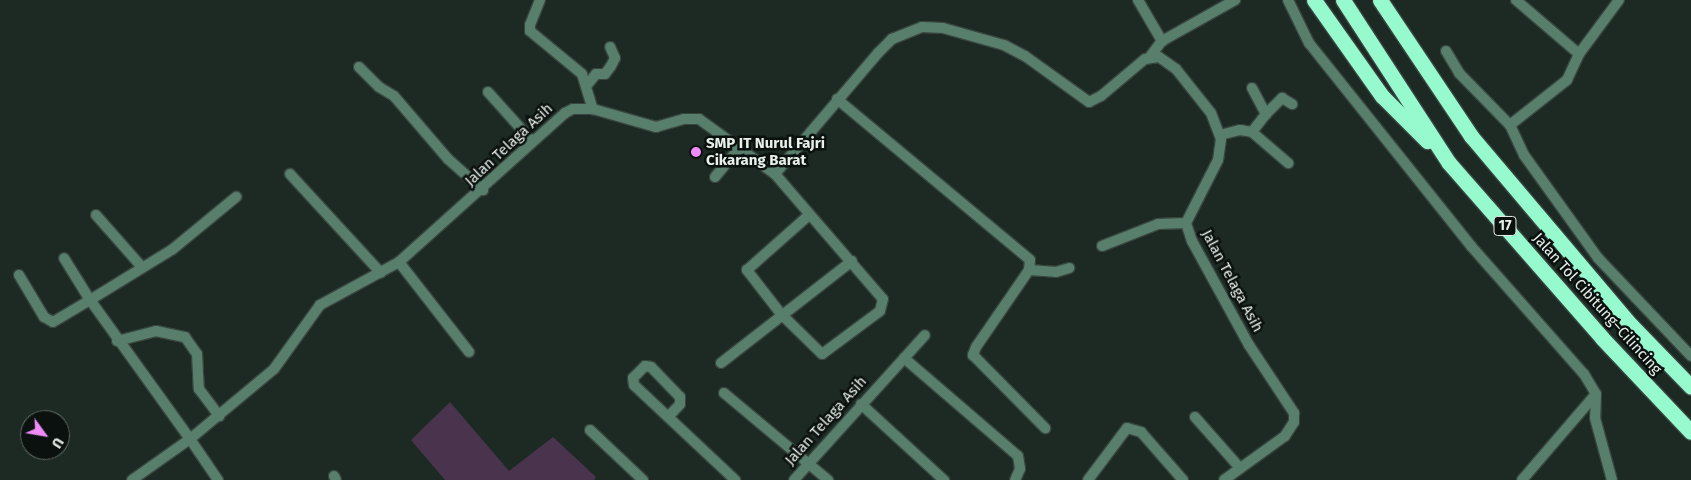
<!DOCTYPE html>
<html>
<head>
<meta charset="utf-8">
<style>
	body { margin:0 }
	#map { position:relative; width:1691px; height:480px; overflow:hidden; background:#1d2a24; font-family:"Fira Sans",sans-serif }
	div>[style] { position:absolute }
	.green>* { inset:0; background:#4a334c }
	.roads { filter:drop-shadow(1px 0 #394640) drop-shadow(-1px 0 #394640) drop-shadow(0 1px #394640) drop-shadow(0 -1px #394640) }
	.minor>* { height:10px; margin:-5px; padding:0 5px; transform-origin:5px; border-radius:5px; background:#587e6c }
	.tertiary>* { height:10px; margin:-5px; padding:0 5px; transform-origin:5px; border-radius:5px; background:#587e6c }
	.motorway>* { height:15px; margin:-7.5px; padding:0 7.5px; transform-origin:7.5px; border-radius:7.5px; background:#96face }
	.dots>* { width:14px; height:14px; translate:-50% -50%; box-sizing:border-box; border:2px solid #0b110e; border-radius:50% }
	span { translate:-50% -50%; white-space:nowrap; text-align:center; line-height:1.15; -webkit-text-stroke:5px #0b110e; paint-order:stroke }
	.shield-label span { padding:1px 4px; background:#0b110e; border:1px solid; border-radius:4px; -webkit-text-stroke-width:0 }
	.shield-label { font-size:14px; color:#e8f0ec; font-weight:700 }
	.poi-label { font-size:15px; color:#e8f0ec; font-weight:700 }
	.left { translate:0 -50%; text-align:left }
	.street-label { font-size:15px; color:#e8f0ec }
	.north { position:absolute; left:20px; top:410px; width:50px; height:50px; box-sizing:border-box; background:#0b110e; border:1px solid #636a67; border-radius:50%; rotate:122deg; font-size:14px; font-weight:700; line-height:20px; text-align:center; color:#e8f0ec }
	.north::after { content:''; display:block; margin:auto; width:18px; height:22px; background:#ee8bf8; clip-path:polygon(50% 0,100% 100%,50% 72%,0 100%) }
</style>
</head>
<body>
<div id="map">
	<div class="green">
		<div style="clip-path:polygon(450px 402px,509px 471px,553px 437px,596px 477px,594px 480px,445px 480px,411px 440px)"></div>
	</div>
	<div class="roads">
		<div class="minor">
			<div style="left:540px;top:0;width:27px;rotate:112deg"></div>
			<div style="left:530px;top:25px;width:6px;rotate:90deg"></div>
			<div style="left:530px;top:31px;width:67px;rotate:39.6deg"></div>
			<div style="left:582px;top:74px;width:37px;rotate:73deg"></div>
			<div style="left:1138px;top:0;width:48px;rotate:59.7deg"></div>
			<div style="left:1288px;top:0;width:48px;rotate:64deg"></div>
			<div style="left:1309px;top:43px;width:260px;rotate:51.4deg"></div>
			<div style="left:1471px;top:246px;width:171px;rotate:48.6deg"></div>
			<div style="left:1584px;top:374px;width:23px;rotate:59deg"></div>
			<div style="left:1596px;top:394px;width:24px;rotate:92deg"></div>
			<div style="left:1595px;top:418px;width:64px;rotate:74.7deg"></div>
			<div style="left:1516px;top:0;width:83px;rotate:40.6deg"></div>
			<div style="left:1446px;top:51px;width:26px;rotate:59deg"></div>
			<div style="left:1459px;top:73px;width:73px;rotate:45.6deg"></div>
			<div style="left:1510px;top:125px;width:33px;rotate:65deg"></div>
			<div style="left:1524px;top:155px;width:127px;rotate:54.3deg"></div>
			<div style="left:1598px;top:258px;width:135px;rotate:46.5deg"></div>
			<div style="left:1149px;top:58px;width:21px;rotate:-53deg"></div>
			<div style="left:1162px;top:41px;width:84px;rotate:-29.3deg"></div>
			<div style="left:359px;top:67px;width:28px;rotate:45deg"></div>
			<div style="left:379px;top:87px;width:17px;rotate:31deg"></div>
			<div style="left:394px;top:96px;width:83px;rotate:49.4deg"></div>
			<div style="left:448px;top:159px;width:47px;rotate:41.5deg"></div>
			<div style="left:587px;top:85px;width:14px;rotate:-51deg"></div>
			<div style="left:596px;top:74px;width:9px"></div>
			<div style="left:605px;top:74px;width:10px;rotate:-53deg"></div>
			<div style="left:611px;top:66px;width:9px;rotate:-63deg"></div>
			<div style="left:615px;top:58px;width:12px;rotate:-114deg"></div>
			<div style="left:1252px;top:88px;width:30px;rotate:62deg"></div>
			<div style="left:1266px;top:114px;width:23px;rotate:128deg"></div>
			<div style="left:488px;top:92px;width:66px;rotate:48.1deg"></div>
			<div style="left:837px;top:99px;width:251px;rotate:39.8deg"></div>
			<div style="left:1030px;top:260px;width:10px;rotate:96deg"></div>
			<div style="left:1029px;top:270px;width:93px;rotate:124.5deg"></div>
			<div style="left:976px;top:347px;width:9px;rotate:111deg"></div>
			<div style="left:973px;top:355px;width:103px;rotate:45.4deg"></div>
			<div style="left:1266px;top:114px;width:23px;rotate:-45deg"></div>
			<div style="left:1282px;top:98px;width:12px;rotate:31deg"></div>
			<div style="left:1510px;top:125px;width:73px;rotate:-38.3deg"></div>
			<div style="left:1567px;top:80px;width:29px;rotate:-65deg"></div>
			<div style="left:1579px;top:54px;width:67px;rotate:-53.5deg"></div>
			<div style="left:1220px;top:135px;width:21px;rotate:-14deg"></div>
			<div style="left:1240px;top:130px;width:12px;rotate:9deg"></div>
			<div style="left:1252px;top:132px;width:48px;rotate:40.7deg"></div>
			<div style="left:290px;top:174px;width:134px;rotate:47.4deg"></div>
			<div style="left:775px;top:174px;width:165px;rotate:49.2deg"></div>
			<div style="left:883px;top:299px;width:12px;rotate:104deg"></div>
			<div style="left:880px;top:311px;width:72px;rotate:143.4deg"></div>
			<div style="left:822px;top:354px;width:57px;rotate:-135.7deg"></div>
			<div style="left:781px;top:314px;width:56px;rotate:-127.7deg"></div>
			<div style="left:747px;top:270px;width:83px;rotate:-41.6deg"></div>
			<div style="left:715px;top:177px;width:38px;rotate:-50deg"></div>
			<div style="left:96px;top:215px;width:68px;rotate:48.6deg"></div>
			<div style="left:1102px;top:246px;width:60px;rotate:-21.4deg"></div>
			<div style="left:1158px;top:224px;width:28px;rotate:-2deg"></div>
			<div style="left:399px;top:262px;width:114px;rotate:52.1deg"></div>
			<div style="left:1029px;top:270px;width:27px;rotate:4deg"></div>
			<div style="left:1056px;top:272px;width:14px;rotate:-17deg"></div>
			<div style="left:19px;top:275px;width:49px;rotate:59.2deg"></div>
			<div style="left:44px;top:317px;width:10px;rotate:29deg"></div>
			<div style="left:53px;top:322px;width:43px;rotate:-30.7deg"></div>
			<div style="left:90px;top:300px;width:49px;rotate:-121.8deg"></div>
			<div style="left:117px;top:341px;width:40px;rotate:-14.4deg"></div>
			<div style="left:156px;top:331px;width:30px;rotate:12deg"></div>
			<div style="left:185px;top:337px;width:21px;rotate:55deg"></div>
			<div style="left:197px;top:354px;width:35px;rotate:87deg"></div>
			<div style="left:199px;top:389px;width:34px;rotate:53deg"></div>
			<div style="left:904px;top:358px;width:150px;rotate:40.7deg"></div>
			<div style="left:1018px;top:456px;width:13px;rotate:81deg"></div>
			<div style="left:1020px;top:469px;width:12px;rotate:114deg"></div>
			<div style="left:721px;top:363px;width:166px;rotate:-37.9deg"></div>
			<div style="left:724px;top:393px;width:136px;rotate:39.9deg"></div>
			<div style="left:861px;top:404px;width:113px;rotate:42.5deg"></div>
			<div style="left:669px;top:416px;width:16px;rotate:-47deg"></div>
			<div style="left:680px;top:404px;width:7px;rotate:-90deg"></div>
			<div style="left:680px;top:397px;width:42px;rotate:-134deg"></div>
			<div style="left:651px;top:367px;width:6px;rotate:-171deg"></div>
			<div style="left:645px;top:366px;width:17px;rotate:135deg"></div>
			<div style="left:633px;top:378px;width:7px;rotate:82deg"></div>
			<div style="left:634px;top:385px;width:139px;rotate:43.2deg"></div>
			<div style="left:1195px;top:417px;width:68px;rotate:48.6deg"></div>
			<div style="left:590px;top:430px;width:73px;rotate:43.3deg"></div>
			<div style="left:334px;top:476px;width:4px;rotate:63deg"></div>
			<div style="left:132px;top:480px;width:71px;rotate:-35.3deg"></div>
			<div style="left:190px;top:439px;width:171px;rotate:-125.7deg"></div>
			<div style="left:90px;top:300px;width:97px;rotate:-31.6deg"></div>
			<div style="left:173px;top:249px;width:82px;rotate:-39.5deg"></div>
			<div style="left:794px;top:480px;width:195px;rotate:-47.9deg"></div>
			<div style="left:1088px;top:480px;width:65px;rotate:-53.1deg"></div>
			<div style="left:1127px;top:428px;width:15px;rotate:16deg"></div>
			<div style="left:1141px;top:432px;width:64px;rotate:48.8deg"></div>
			<div style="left:1522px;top:480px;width:113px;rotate:-49.3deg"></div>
		</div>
		<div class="tertiary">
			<div style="left:218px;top:480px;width:50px;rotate:-124.3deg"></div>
			<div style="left:190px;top:439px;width:109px;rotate:-39.8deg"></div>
			<div style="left:274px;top:369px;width:79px;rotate:-54.3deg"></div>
			<div style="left:320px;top:305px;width:90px;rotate:-28.6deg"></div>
			<div style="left:399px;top:262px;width:223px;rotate:-41.9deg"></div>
			<div style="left:565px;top:113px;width:9px;rotate:-27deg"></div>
			<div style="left:573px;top:109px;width:20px"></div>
			<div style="left:593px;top:109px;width:66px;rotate:15.9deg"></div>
			<div style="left:656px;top:127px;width:29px;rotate:-16deg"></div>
			<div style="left:684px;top:119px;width:15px"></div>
			<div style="left:699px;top:119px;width:94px;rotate:35.9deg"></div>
			<div style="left:775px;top:174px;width:159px;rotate:-49.6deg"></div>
			<div style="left:878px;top:53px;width:20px;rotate:-45deg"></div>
			<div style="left:892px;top:39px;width:32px;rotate:-22deg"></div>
			<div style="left:922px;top:27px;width:21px;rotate:3deg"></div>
			<div style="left:943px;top:28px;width:63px;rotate:15.6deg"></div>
			<div style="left:1004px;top:45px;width:24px;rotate:28deg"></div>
			<div style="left:1025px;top:56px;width:79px;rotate:35.7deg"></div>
			<div style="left:1089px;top:102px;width:13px;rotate:-27deg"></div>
			<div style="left:1101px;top:96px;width:57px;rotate:-40.1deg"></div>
			<div style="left:1145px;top:59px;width:14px;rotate:-8deg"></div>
			<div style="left:1159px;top:57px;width:21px;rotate:35deg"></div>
			<div style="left:1176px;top:69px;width:56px;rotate:51.5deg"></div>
			<div style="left:1211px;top:113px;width:28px;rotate:69deg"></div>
			<div style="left:1221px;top:139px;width:21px;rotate:98deg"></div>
			<div style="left:1218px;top:160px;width:71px;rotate:116.9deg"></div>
			<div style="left:1186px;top:223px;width:19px;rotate:72deg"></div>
			<div style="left:1192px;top:241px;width:119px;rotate:61.3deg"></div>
			<div style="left:1249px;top:345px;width:82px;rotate:56.5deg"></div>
			<div style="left:1294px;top:413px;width:9px;rotate:90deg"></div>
			<div style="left:1294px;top:422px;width:17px;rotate:123deg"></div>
			<div style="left:1285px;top:436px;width:75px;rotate:144.2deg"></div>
		</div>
		<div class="motorway">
			<div style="left:1314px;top:0;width:118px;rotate:54.7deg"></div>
			<div style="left:1382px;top:96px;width:64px;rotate:45deg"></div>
			<div style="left:1343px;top:0;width:194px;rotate:57deg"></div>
			<div style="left:1449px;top:163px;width:232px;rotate:48.8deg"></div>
			<div style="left:1602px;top:338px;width:129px;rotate:46.6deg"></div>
			<div style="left:1380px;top:0;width:164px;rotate:56.2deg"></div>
			<div style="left:1471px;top:136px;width:248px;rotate:49.8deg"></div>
			<div style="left:1631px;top:325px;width:86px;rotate:45.9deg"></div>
		</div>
	</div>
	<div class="dots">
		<div style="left:696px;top:152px;background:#ee8bf8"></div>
	</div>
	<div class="shield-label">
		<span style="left:1505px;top:226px">17</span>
	</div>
	<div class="poi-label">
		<span class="left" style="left:706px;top:152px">SMP IT Nurul Fajri<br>Cikarang Barat</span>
	</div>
	<div class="street-label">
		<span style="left:509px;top:145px;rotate:-43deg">Jalan Telaga Asih</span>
		<span style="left:1232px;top:281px;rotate:62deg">Jalan Telaga Asih</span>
		<span style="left:1597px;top:304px;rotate:48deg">Jalan Tol Cibitung–Cilincing</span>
		<span style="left:826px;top:421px;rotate:-48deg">Jalan Telaga Asih</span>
	</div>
	<div class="north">U</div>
</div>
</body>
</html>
